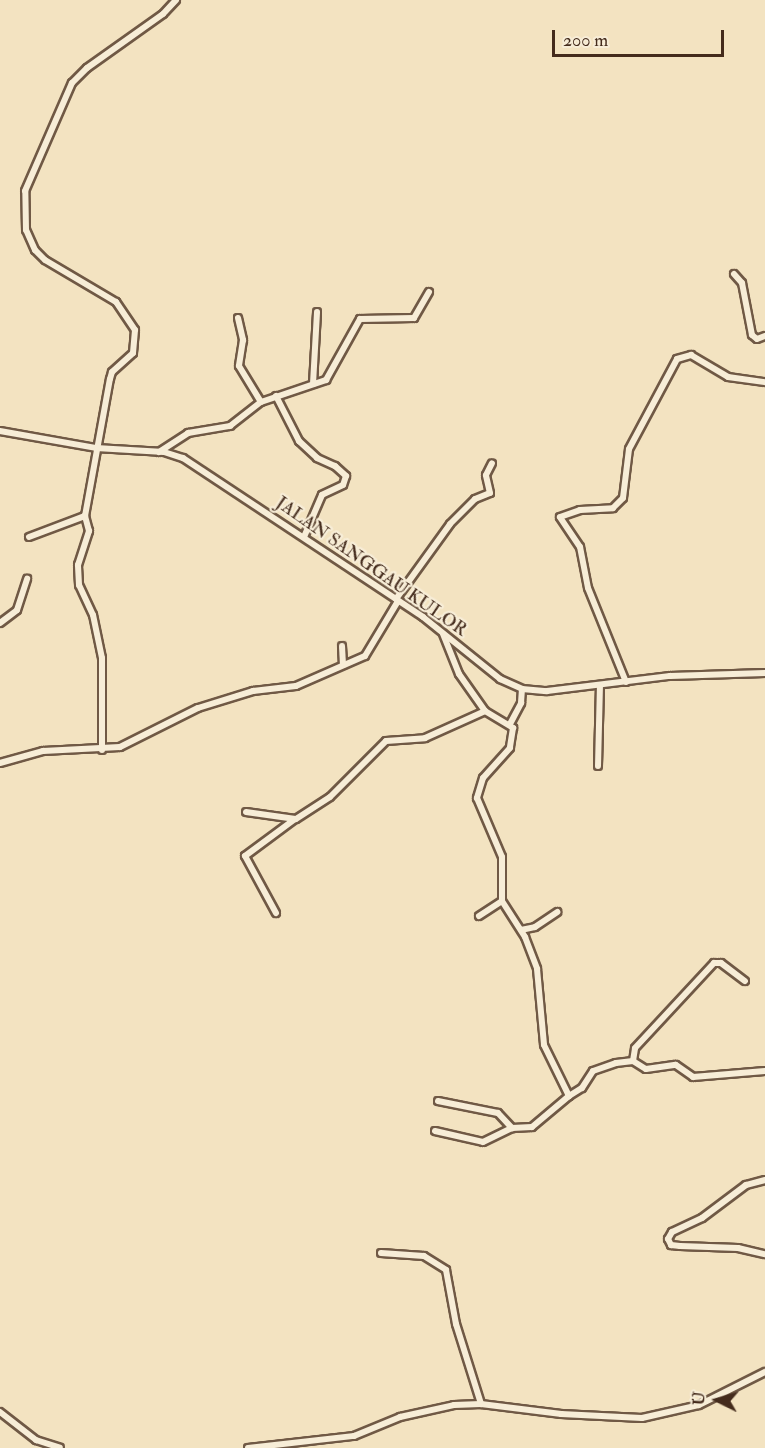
<!DOCTYPE html>
<html>
<head>
<meta charset="utf-8">
<style>
	body { margin:0 }
	#map { position:relative; width:765px; height:1448px; overflow:hidden; background:#f3e3c1; font-family:"IM FELL Double Pica",serif }
	div>[style] { position:absolute }
	.roads { filter:drop-shadow(2px 0 #705945) drop-shadow(-2px 0 #705945) drop-shadow(0 2px #705945) drop-shadow(0 -2px #705945) }
	.minor>* { height:6px; margin:-3px; padding:0 3px; transform-origin:3px; border-radius:3px; background:#f7edd7 }
	span { translate:-50% -50%; white-space:nowrap; text-align:center; line-height:1.15; -webkit-text-stroke:4.5px #f7edd7; paint-order:stroke }
	.street-label { font-size:18px; color:#442b1c }
	.north { position:absolute; left:687px; top:1370px; width:60px; height:60px; -webkit-text-stroke:4px #f7edd7; paint-order:stroke; rotate:275deg; font-size:16px; font-weight:700; line-height:24px; text-align:center; color:#442b1c }
	.north::after { content:''; display:block; margin:auto; width:21px; height:27px; background:#442b1c; clip-path:polygon(50% 0,100% 100%,50% 72%,0 100%) }
	.scale { position:absolute; left:552px; top:30px; width:172px; height:27px; box-sizing:border-box; border:3px solid #442b1c; border-top:0; padding-left:8px; font-size:18px; line-height:21px; white-space:nowrap; color:#442b1c; -webkit-text-stroke:4px #f7edd7; paint-order:stroke }
</style>
</head>
<body>
<div id="map">
	<div class="roads">
		<div class="minor">
			<div style="left:734px;top:274px;width:12px;rotate:48deg"></div>
			<div style="left:742px;top:283px;width:53px;rotate:79.1deg"></div>
			<div style="left:752px;top:335px;width:6px;rotate:39deg"></div>
			<div style="left:757px;top:339px;width:9px;rotate:-21deg"></div>
			<div style="left:238px;top:318px;width:23px;rotate:77deg"></div>
			<div style="left:243px;top:340px;width:26px;rotate:99deg"></div>
			<div style="left:239px;top:366px;width:42px;rotate:58.6deg"></div>
			<div style="left:313px;top:384px;width:72px;rotate:-86.8deg"></div>
			<div style="left:276px;top:396px;width:51px;rotate:62.9deg"></div>
			<div style="left:299px;top:441px;width:25px;rotate:43deg"></div>
			<div style="left:317px;top:458px;width:20px;rotate:24deg"></div>
			<div style="left:335px;top:466px;width:15px;rotate:42deg"></div>
			<div style="left:346px;top:476px;width:9px;rotate:108deg"></div>
			<div style="left:343px;top:485px;width:23px;rotate:155deg"></div>
			<div style="left:322px;top:495px;width:46px;rotate:113.2deg"></div>
			<div style="left:0;top:431px;width:97px;rotate:10deg"></div>
			<div style="left:96px;top:448px;width:68px;rotate:3.4deg"></div>
			<div style="left:164px;top:452px;width:20px;rotate:18deg"></div>
			<div style="left:183px;top:458px;width:288px;rotate:33.5deg"></div>
			<div style="left:423px;top:617px;width:99px;rotate:38.8deg"></div>
			<div style="left:500px;top:679px;width:24px;rotate:24deg"></div>
			<div style="left:522px;top:689px;width:25px;rotate:5deg"></div>
			<div style="left:547px;top:691px;width:124px;rotate:-7deg"></div>
			<div style="left:670px;top:676px;width:95px;rotate:-1.8deg"></div>
			<div style="left:159px;top:452px;width:35px;rotate:-33deg"></div>
			<div style="left:188px;top:433px;width:43px;rotate:-9.5deg"></div>
			<div style="left:230px;top:426px;width:39px;rotate:-38deg"></div>
			<div style="left:261px;top:402px;width:69px;rotate:-18.7deg"></div>
			<div style="left:326px;top:380px;width:70px;rotate:-60.9deg"></div>
			<div style="left:360px;top:319px;width:54px;rotate:-1.1deg"></div>
			<div style="left:414px;top:318px;width:30px;rotate:-60deg"></div>
			<div style="left:29px;top:537px;width:60px;rotate:-20.6deg"></div>
			<div style="left:396px;top:599px;width:92px;rotate:-54.2deg"></div>
			<div style="left:450px;top:524px;width:35px;rotate:-45deg"></div>
			<div style="left:475px;top:499px;width:16px;rotate:-22deg"></div>
			<div style="left:490px;top:493px;width:18px;rotate:-103deg"></div>
			<div style="left:486px;top:475px;width:13px;rotate:-63deg"></div>
			<div style="left:0;top:623px;width:21px;rotate:-37deg"></div>
			<div style="left:17px;top:610px;width:33px;rotate:-72deg"></div>
			<div style="left:443px;top:634px;width:43px;rotate:68.2deg"></div>
			<div style="left:459px;top:674px;width:45px;rotate:54.9deg"></div>
			<div style="left:485px;top:711px;width:33px;rotate:31deg"></div>
			<div style="left:513px;top:728px;width:20px;rotate:99deg"></div>
			<div style="left:510px;top:748px;width:40px;rotate:132deg"></div>
			<div style="left:483px;top:778px;width:21px;rotate:107deg"></div>
			<div style="left:477px;top:798px;width:64px;rotate:67deg"></div>
			<div style="left:502px;top:857px;width:44px;rotate:90deg"></div>
			<div style="left:502px;top:901px;width:43px;rotate:57.4deg"></div>
			<div style="left:525px;top:937px;width:34px;rotate:69deg"></div>
			<div style="left:537px;top:969px;width:76px;rotate:84.7deg"></div>
			<div style="left:544px;top:1045px;width:57px;rotate:63.9deg"></div>
			<div style="left:569px;top:1096px;width:15px;rotate:-32deg"></div>
			<div style="left:582px;top:1088px;width:20px;rotate:-57deg"></div>
			<div style="left:593px;top:1071px;width:24px;rotate:-19deg"></div>
			<div style="left:616px;top:1063px;width:17px;rotate:-7deg"></div>
			<div style="left:633px;top:1061px;width:15px;rotate:32deg"></div>
			<div style="left:646px;top:1069px;width:30px;rotate:-8deg"></div>
			<div style="left:676px;top:1065px;width:21px;rotate:35deg"></div>
			<div style="left:693px;top:1077px;width:72px;rotate:-4.8deg"></div>
			<div style="left:342px;top:646px;width:19px;rotate:87deg"></div>
			<div style="left:626px;top:682px;width:101px;rotate:-112deg"></div>
			<div style="left:588px;top:588px;width:42px;rotate:-101deg"></div>
			<div style="left:580px;top:547px;width:36px;rotate:-124deg"></div>
			<div style="left:560px;top:517px;width:21px;rotate:-19deg"></div>
			<div style="left:580px;top:510px;width:33px;rotate:-3deg"></div>
			<div style="left:613px;top:508px;width:14px;rotate:-45deg"></div>
			<div style="left:623px;top:498px;width:49px;rotate:-83deg"></div>
			<div style="left:629px;top:449px;width:102px;rotate:-61.9deg"></div>
			<div style="left:677px;top:359px;width:15px;rotate:-16deg"></div>
			<div style="left:691px;top:355px;width:43px;rotate:30.7deg"></div>
			<div style="left:728px;top:377px;width:37px;rotate:8deg"></div>
			<div style="left:510px;top:724px;width:24px;rotate:-62deg"></div>
			<div style="left:521px;top:703px;width:14px;rotate:-86deg"></div>
			<div style="left:102px;top:750px;width:92px;rotate:-90deg"></div>
			<div style="left:102px;top:658px;width:44px;rotate:-101.8deg"></div>
			<div style="left:93px;top:615px;width:33px;rotate:-115deg"></div>
			<div style="left:79px;top:585px;width:20px;rotate:-93deg"></div>
			<div style="left:78px;top:565px;width:36px;rotate:-72deg"></div>
			<div style="left:89px;top:531px;width:16px;rotate:-105deg"></div>
			<div style="left:85px;top:516px;width:139px;rotate:-79.7deg"></div>
			<div style="left:110px;top:379px;width:7px;rotate:-74deg"></div>
			<div style="left:112px;top:372px;width:28px;rotate:-42deg"></div>
			<div style="left:133px;top:353px;width:23px;rotate:-85deg"></div>
			<div style="left:135px;top:330px;width:34px;rotate:-124deg"></div>
			<div style="left:116px;top:302px;width:82px;rotate:-149.4deg"></div>
			<div style="left:45px;top:260px;width:14px;rotate:-135deg"></div>
			<div style="left:35px;top:250px;width:22px;rotate:-114deg"></div>
			<div style="left:26px;top:230px;width:39px;rotate:-91deg"></div>
			<div style="left:25px;top:191px;width:118px;rotate:-66.5deg"></div>
			<div style="left:72px;top:83px;width:21px;rotate:-45deg"></div>
			<div style="left:87px;top:68px;width:93px;rotate:-35.4deg"></div>
			<div style="left:163px;top:14px;width:19px;rotate:-47deg"></div>
			<div style="left:0;top:763px;width:45px;rotate:-15.6deg"></div>
			<div style="left:43px;top:751px;width:77px;rotate:-3deg"></div>
			<div style="left:120px;top:747px;width:87px;rotate:-26.6deg"></div>
			<div style="left:198px;top:708px;width:58px;rotate:-17.2deg"></div>
			<div style="left:253px;top:691px;width:43px;rotate:-6.6deg"></div>
			<div style="left:296px;top:686px;width:75px;rotate:-23.5deg"></div>
			<div style="left:365px;top:656px;width:64px;rotate:-59deg"></div>
			<div style="left:598px;top:766px;width:80px;rotate:-88.6deg"></div>
			<div style="left:246px;top:812px;width:50px;rotate:8deg"></div>
			<div style="left:296px;top:819px;width:40px;rotate:-32.9deg"></div>
			<div style="left:330px;top:797px;width:79px;rotate:-45deg"></div>
			<div style="left:386px;top:741px;width:39px;rotate:-4deg"></div>
			<div style="left:425px;top:738px;width:66px;rotate:-24.2deg"></div>
			<div style="left:276px;top:913px;width:65px;rotate:-118.5deg"></div>
			<div style="left:245px;top:856px;width:62px;rotate:-36.5deg"></div>
			<div style="left:479px;top:916px;width:27px;rotate:-33deg"></div>
			<div style="left:521px;top:930px;width:14px;rotate:-12deg"></div>
			<div style="left:535px;top:927px;width:27px;rotate:-34deg"></div>
			<div style="left:633px;top:1061px;width:13px;rotate:-81deg"></div>
			<div style="left:635px;top:1048px;width:116px;rotate:-47.1deg"></div>
			<div style="left:714px;top:963px;width:7px"></div>
			<div style="left:721px;top:963px;width:30px;rotate:37deg"></div>
			<div style="left:438px;top:1101px;width:61px;rotate:11.3deg"></div>
			<div style="left:498px;top:1113px;width:21px;rotate:47deg"></div>
			<div style="left:512px;top:1128px;width:20px;rotate:-3deg"></div>
			<div style="left:532px;top:1127px;width:48px;rotate:-40deg"></div>
			<div style="left:435px;top:1131px;width:49px;rotate:12.9deg"></div>
			<div style="left:483px;top:1142px;width:32px;rotate:-26deg"></div>
			<div style="left:765px;top:1180px;width:20px;rotate:165deg"></div>
			<div style="left:746px;top:1185px;width:55px;rotate:143.1deg"></div>
			<div style="left:702px;top:1218px;width:33px;rotate:155deg"></div>
			<div style="left:672px;top:1232px;width:8px;rotate:120deg"></div>
			<div style="left:668px;top:1239px;width:7px;rotate:63deg"></div>
			<div style="left:671px;top:1245px;width:9px;rotate:6deg"></div>
			<div style="left:680px;top:1246px;width:58px;rotate:2deg"></div>
			<div style="left:738px;top:1248px;width:28px;rotate:13deg"></div>
			<div style="left:381px;top:1253px;width:43px;rotate:4deg"></div>
			<div style="left:424px;top:1256px;width:26px;rotate:32deg"></div>
			<div style="left:446px;top:1270px;width:55px;rotate:79.5deg"></div>
			<div style="left:456px;top:1324px;width:84px;rotate:72.6deg"></div>
			<div style="left:0;top:1412px;width:46px;rotate:37.9deg"></div>
			<div style="left:36px;top:1440px;width:25px;rotate:18deg"></div>
			<div style="left:248px;top:1448px;width:107px;rotate:-6.5deg"></div>
			<div style="left:354px;top:1436px;width:50px;rotate:-22.4deg"></div>
			<div style="left:400px;top:1417px;width:55px;rotate:-12.5deg"></div>
			<div style="left:454px;top:1405px;width:27px;rotate:-2deg"></div>
			<div style="left:481px;top:1404px;width:81px;rotate:7.1deg"></div>
			<div style="left:561px;top:1414px;width:81px;rotate:2.8deg"></div>
			<div style="left:642px;top:1418px;width:58px;rotate:-12.8deg"></div>
			<div style="left:699px;top:1405px;width:74px;rotate:-26.6deg"></div>
		</div>
	</div>
	<div class="street-label">
		<span style="left:371px;top:567px;rotate:35deg">JALAN SANGGAU KULOR</span>
	</div>
	<div class="north">U</div>
	<div class="scale">200 m</div>
</div>
</body>
</html>
